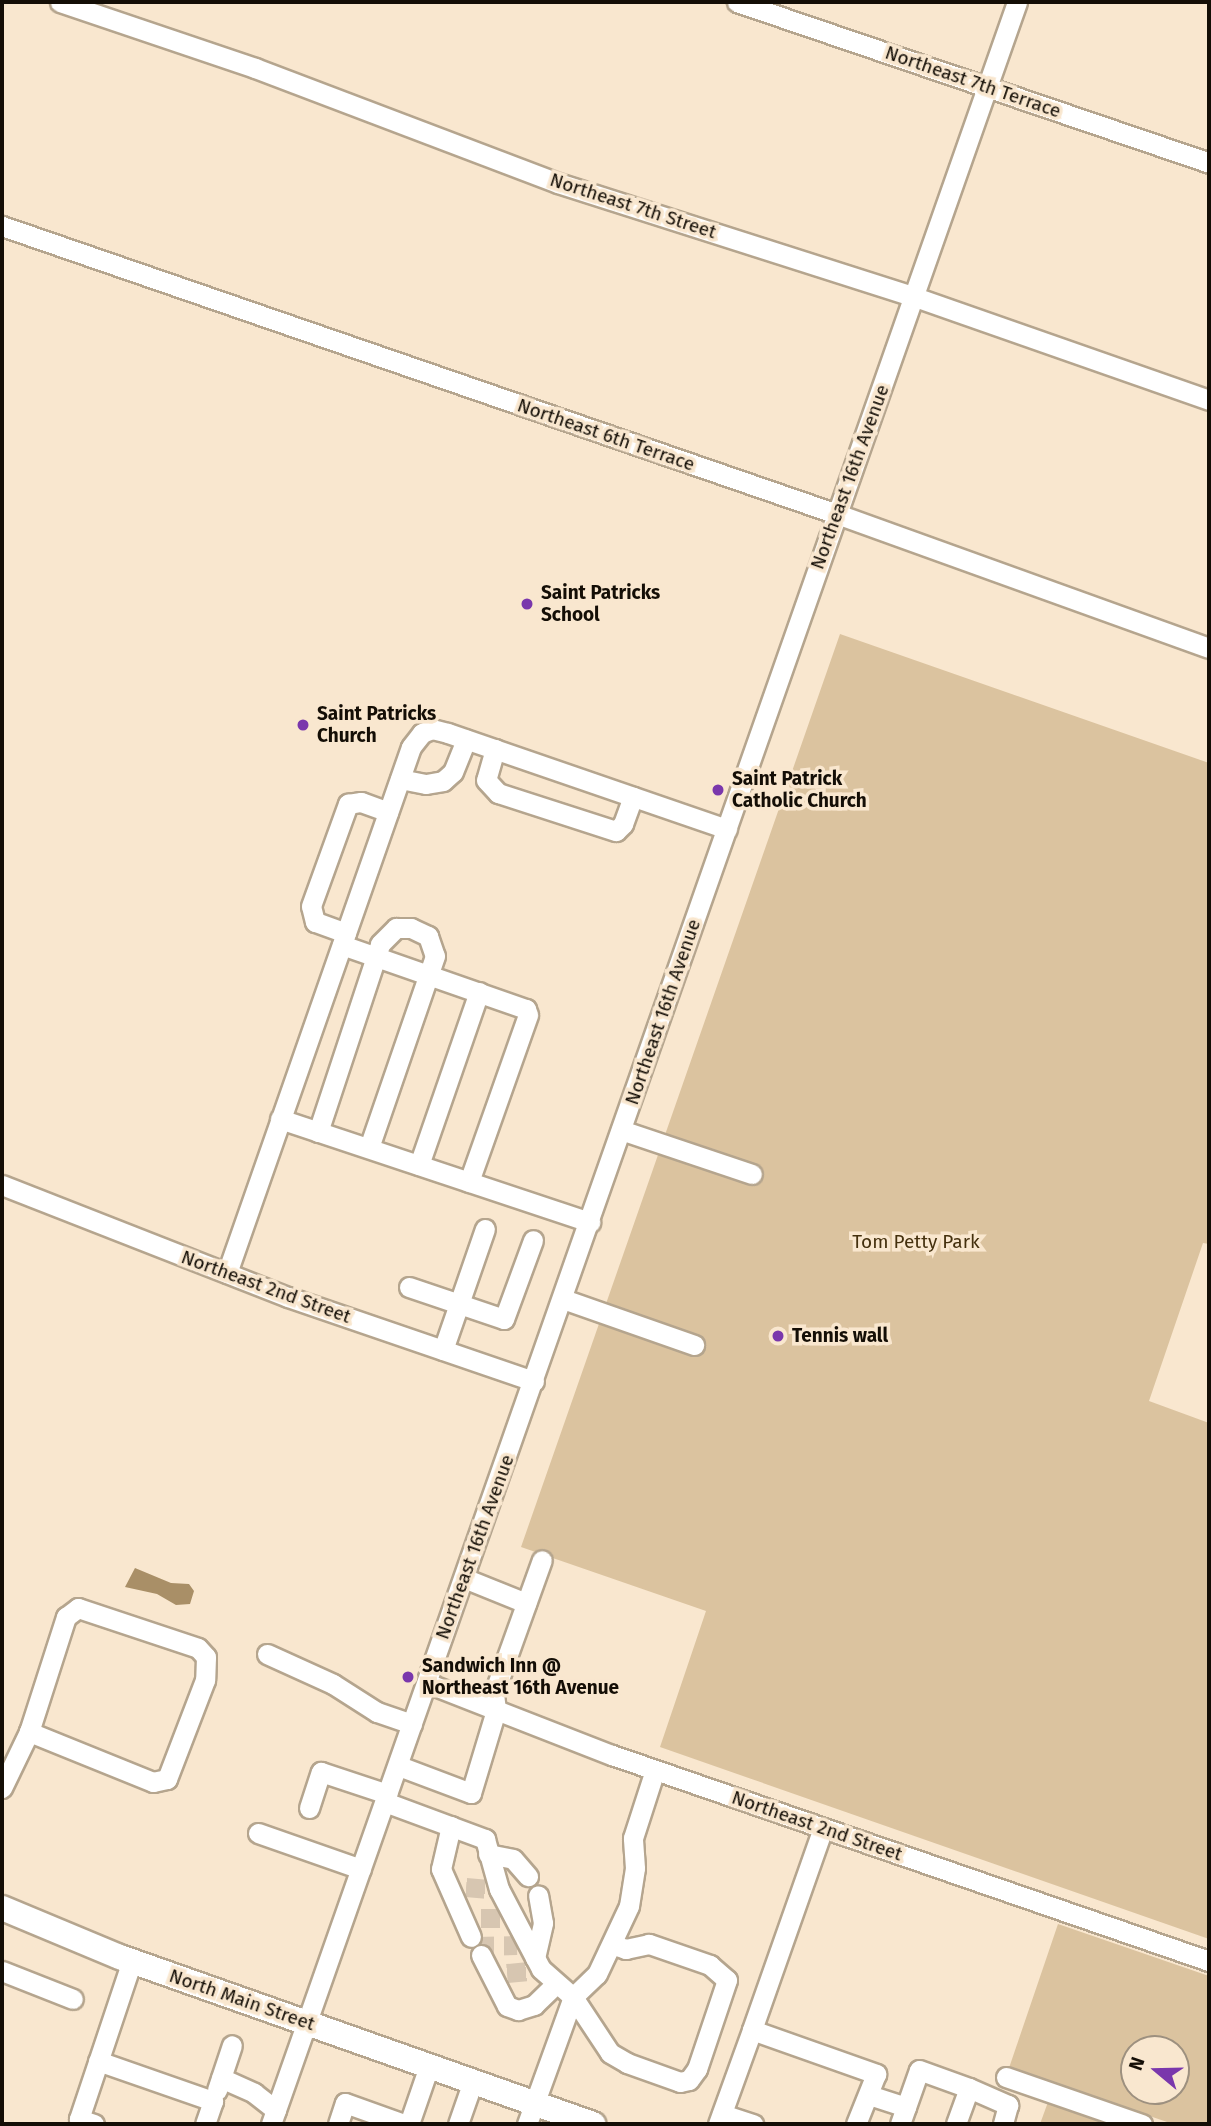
<!DOCTYPE html>
<html>
<head>
<meta charset="utf-8">
<style>
	body { margin:0 }
	#map { position:relative; width:1211px; height:2126px; overflow:hidden; background:#f9e7cf; font-family:"Fira Sans",sans-serif }
	div>[style] { position:absolute }
	.green>* { inset:0; background:#dbc39f }
	.water>* { inset:0; background:#a98f67 }
	.minor-tunnel>* { height:19px; margin-top:-9.5px; transform-origin:0; background:repeating-linear-gradient(90deg,#d7c6b1 0 19px,transparent 0 29px) }
	.roads { filter:drop-shadow(2px 0 #b5a58e) drop-shadow(-2px 0 #b5a58e) drop-shadow(0 2px #b5a58e) drop-shadow(0 -2px #b5a58e) }
	.minor>* { height:19px; margin:-9.5px; padding:0 9.5px; transform-origin:9.5px; border-radius:9.5px; background:#fff }
	.major>* { height:24px; margin:-12px; padding:0 12px; transform-origin:12px; border-radius:12px; background:#fff }
	.dots>* { width:19px; height:19px; translate:-50% -50%; box-sizing:border-box; border:4px solid #f9e7cf; border-radius:50% }
	span { translate:-50% -50%; white-space:nowrap; text-align:center; line-height:1.15; -webkit-text-stroke:7px #f9e7cf; paint-order:stroke }
	.street-label { font-size:19px; color:#140e06 }
	.poi-label { font-size:19px; color:#140e06; font-weight:700 }
	.left { translate:0 -50%; text-align:left }
	.park-label { font-size:19px; color:#44300e }
	.frame { position:absolute; inset:0; border:4px solid #140e06; pointer-events:none }
	.north { position:absolute; left:1120px; top:2035px; width:70px; height:70px; box-sizing:border-box; background:#f9e7cf; border:2px solid #9d907f; border-radius:50%; rotate:289deg; font-size:19px; font-weight:700; line-height:28px; text-align:center; color:#140e06 }
	.north::after { content:''; display:block; margin:auto; width:24px; height:32px; background:#7a37ac; clip-path:polygon(50% 0,100% 100%,50% 72%,0 100%) }
</style>
</head>
<body>
<div id="map">
	<div class="green">
		<div style="clip-path:polygon(840px 634px,1209px 763px,1209px 1244px,1203px 1243px,1149px 1401px,1209px 1423px,1209px 1939px,660px 1747px,706px 1611px,521px 1547px)"></div>
		<div style="clip-path:polygon(evenodd,1058px 1924px,1209px 1976px,1209px 2124px,1173px 2124px,1009px 2068px,1058px 1924px,1134px 2049px,1176px 2049px,1176px 2091px,1134px 2091px,1134px 2049px)"></div>
		<div style="clip-path:polygon(1048px 2102px,1113px 2124px,1040px 2124px)"></div>
	</div>
	<div class="water">
		<div style="clip-path:polygon(135px 1568px,171px 1583px,189px 1584px,194px 1591px,190px 1604px,176px 1605px,157px 1594px,125px 1587px)"></div>
	</div>
	<div class="minor-tunnel">
		<div style="left:466px;top:1887px;width:23px;rotate:5deg"></div>
		<div style="left:481px;top:1918px;width:22px"></div>
		<div style="left:475px;top:1946px;width:42px;rotate:-1.4deg"></div>
		<div style="left:507px;top:1973px;width:22px;rotate:-5deg"></div>
	</div>
	<div class="roads">
		<div class="minor">
			<div style="left:60px;top:2px;width:206px;rotate:18.7deg"></div>
			<div style="left:255px;top:68px;width:324px;rotate:20.8deg"></div>
			<div style="left:558px;top:183px;width:375px;rotate:17.7deg"></div>
			<div style="left:915px;top:297px;width:312px;rotate:19.3deg"></div>
			<div style="left:737px;top:2px;width:499px;rotate:18.8deg"></div>
			<div style="left:2px;top:226px;width:883px;rotate:19.03deg"></div>
			<div style="left:837px;top:514px;width:395px;rotate:19.8deg"></div>
			<div style="left:495px;top:749px;width:32px;rotate:106deg"></div>
			<div style="left:486px;top:780px;width:18px;rotate:47deg"></div>
			<div style="left:498px;top:793px;width:124px;rotate:17.9deg"></div>
			<div style="left:616px;top:831px;width:10px;rotate:-45deg"></div>
			<div style="left:623px;top:824px;width:29px;rotate:-70deg"></div>
			<div style="left:400px;top:779px;width:26px;rotate:11deg"></div>
			<div style="left:426px;top:784px;width:17px;rotate:-10deg"></div>
			<div style="left:443px;top:781px;width:13px;rotate:-42deg"></div>
			<div style="left:453px;top:772px;width:35px;rotate:-68deg"></div>
			<div style="left:346px;top:933px;width:33px;rotate:-160deg"></div>
			<div style="left:315px;top:922px;width:16px;rotate:-104deg"></div>
			<div style="left:311px;top:906px;width:109px;rotate:-70.1deg"></div>
			<div style="left:348px;top:804px;width:13px;rotate:-9deg"></div>
			<div style="left:361px;top:802px;width:29px;rotate:20deg"></div>
			<div style="left:342px;top:945px;width:195px;rotate:19.2deg"></div>
			<div style="left:526px;top:1009px;width:6px;rotate:72deg"></div>
			<div style="left:528px;top:1015px;width:177px;rotate:109.5deg"></div>
			<div style="left:280px;top:1119px;width:327px;rotate:18.4deg"></div>
			<div style="left:621px;top:1130px;width:138px;rotate:18.6deg"></div>
			<div style="left:318px;top:1132px;width:198px;rotate:-71.7deg"></div>
			<div style="left:380px;top:944px;width:23px;rotate:-45deg"></div>
			<div style="left:396px;top:928px;width:15px"></div>
			<div style="left:411px;top:928px;width:19px;rotate:25deg"></div>
			<div style="left:428px;top:936px;width:21px;rotate:71deg"></div>
			<div style="left:435px;top:956px;width:203px;rotate:109deg"></div>
			<div style="left:419px;top:1165px;width:183px;rotate:-70.9deg"></div>
			<div style="left:2px;top:1185px;width:307px;rotate:21.4deg"></div>
			<div style="left:288px;top:1297px;width:260px;rotate:18.9deg"></div>
			<div style="left:227px;top:1273px;width:557px;rotate:-70.72deg"></div>
			<div style="left:411px;top:747px;width:18px;rotate:-52deg"></div>
			<div style="left:422px;top:733px;width:11px;rotate:-22deg"></div>
			<div style="left:432px;top:729px;width:16px;rotate:14deg"></div>
			<div style="left:448px;top:733px;width:295px;rotate:19deg"></div>
			<div style="left:409px;top:1287px;width:100px;rotate:18.6deg"></div>
			<div style="left:504px;top:1319px;width:84px;rotate:-69.8deg"></div>
			<div style="left:563px;top:1299px;width:139px;rotate:19.3deg"></div>
			<div style="left:443px;top:1350px;width:128px;rotate:-70.9deg"></div>
			<div style="left:464px;top:1578px;width:67px;rotate:22deg"></div>
			<div style="left:267px;top:1654px;width:72px;rotate:24.4deg"></div>
			<div style="left:333px;top:1684px;width:52px;rotate:32.5deg"></div>
			<div style="left:377px;top:1712px;width:37px;rotate:19deg"></div>
			<div style="left:427px;top:1683px;width:199px;rotate:21.3deg"></div>
			<div style="left:612px;top:1755px;width:632px;rotate:19.04deg"></div>
			<div style="left:399px;top:1766px;width:77px;rotate:20.6deg"></div>
			<div style="left:471px;top:1793px;width:87px;rotate:-73.2deg"></div>
			<div style="left:496px;top:1710px;width:17px;rotate:-97deg"></div>
			<div style="left:494px;top:1693px;width:141px;rotate:-70.2deg"></div>
			<div style="left:2px;top:1788px;width:62px;rotate:-64.3deg"></div>
			<div style="left:29px;top:1732px;width:121px;rotate:-72.2deg"></div>
			<div style="left:66px;top:1617px;width:15px;rotate:-37deg"></div>
			<div style="left:78px;top:1608px;width:126px;rotate:18.4deg"></div>
			<div style="left:198px;top:1648px;width:12px;rotate:48deg"></div>
			<div style="left:206px;top:1657px;width:23px;rotate:92deg"></div>
			<div style="left:205px;top:1680px;width:106px;rotate:111deg"></div>
			<div style="left:167px;top:1779px;width:14px;rotate:168deg"></div>
			<div style="left:153px;top:1782px;width:134px;rotate:-158deg"></div>
			<div style="left:385px;top:1802px;width:107px;rotate:20.3deg"></div>
			<div style="left:485px;top:1839px;width:52px;rotate:74.4deg"></div>
			<div style="left:499px;top:1889px;width:90px;rotate:62.3deg"></div>
			<div style="left:541px;top:1969px;width:43px;rotate:41.2deg"></div>
			<div style="left:573px;top:1997px;width:67px;rotate:56.5deg"></div>
			<div style="left:610px;top:2053px;width:20px;rotate:30deg"></div>
			<div style="left:627px;top:2063px;width:56px;rotate:19.7deg"></div>
			<div style="left:680px;top:2082px;width:9px;rotate:-13deg"></div>
			<div style="left:689px;top:2080px;width:14px;rotate:-54deg"></div>
			<div style="left:697px;top:2069px;width:94px;rotate:-71.4deg"></div>
			<div style="left:727px;top:1980px;width:23px;rotate:-139deg"></div>
			<div style="left:710px;top:1965px;width:65px;rotate:-161deg"></div>
			<div style="left:649px;top:1944px;width:24px;rotate:168deg"></div>
			<div style="left:626px;top:1949px;width:13px;rotate:-162deg"></div>
			<div style="left:309px;top:1808px;width:38px;rotate:-72deg"></div>
			<div style="left:321px;top:1772px;width:70px;rotate:18.4deg"></div>
			<div style="left:451px;top:1826px;width:44px;rotate:103.1deg"></div>
			<div style="left:441px;top:1869px;width:74px;rotate:66.2deg"></div>
			<div style="left:823px;top:1828px;width:214px;rotate:109.4deg"></div>
			<div style="left:752px;top:2030px;width:132px;rotate:19.5deg"></div>
			<div style="left:876px;top:2074px;width:54px;rotate:111.8deg"></div>
			<div style="left:258px;top:1833px;width:109px;rotate:19.3deg"></div>
			<div style="left:488px;top:1854px;width:25px;rotate:11deg"></div>
			<div style="left:513px;top:1859px;width:23px;rotate:49deg"></div>
			<div style="left:481px;top:1955px;width:57px;rotate:63deg"></div>
			<div style="left:507px;top:2006px;width:12px;rotate:20deg"></div>
			<div style="left:518px;top:2010px;width:17px;rotate:-17deg"></div>
			<div style="left:534px;top:2005px;width:30px;rotate:-44deg"></div>
			<div style="left:535px;top:1958px;width:36px;rotate:-77deg"></div>
			<div style="left:543px;top:1923px;width:28px;rotate:-100deg"></div>
			<div style="left:2px;top:1971px;width:76px;rotate:21.5deg"></div>
			<div style="left:98px;top:2061px;width:122px;rotate:19.2deg"></div>
			<div style="left:213px;top:2101px;width:24px;rotate:109deg"></div>
			<div style="left:1006px;top:2077px;width:144px;rotate:19.1deg"></div>
			<div style="left:221px;top:2078px;width:36px;rotate:24deg"></div>
			<div style="left:254px;top:2093px;width:28px;rotate:38deg"></div>
			<div style="left:969px;top:2088px;width:43px;rotate:23.6deg"></div>
			<div style="left:1008px;top:2105px;width:20px;rotate:105deg"></div>
			<div style="left:217px;top:2090px;width:47px;rotate:-71.6deg"></div>
			<div style="left:869px;top:2095px;width:39px;rotate:18deg"></div>
			<div style="left:722px;top:2114px;width:33px;rotate:18deg"></div>
			<div style="left:94px;top:2124px;width:16px;rotate:-162deg"></div>
			<div style="left:79px;top:2119px;width:167px;rotate:-71.5deg"></div>
			<div style="left:271px;top:2124px;width:2249px;rotate:-70.63deg"></div>
			<div style="left:338px;top:2124px;width:22px;rotate:-72deg"></div>
			<div style="left:345px;top:2103px;width:63px;rotate:19.6deg"></div>
			<div style="left:409px;top:2124px;width:61px;rotate:-71deg"></div>
			<div style="left:458px;top:2124px;width:46px;rotate:-70.8deg"></div>
			<div style="left:527px;top:2124px;width:135px;rotate:-70.1deg"></div>
			<div style="left:573px;top:1997px;width:33px;rotate:-44deg"></div>
			<div style="left:597px;top:1974px;width:75px;rotate:-64.8deg"></div>
			<div style="left:629px;top:1906px;width:38px;rotate:-81deg"></div>
			<div style="left:635px;top:1868px;width:30px;rotate:-94deg"></div>
			<div style="left:633px;top:1838px;width:71px;rotate:-72.1deg"></div>
			<div style="left:718px;top:2124px;width:100px;rotate:-70.1deg"></div>
			<div style="left:900px;top:2124px;width:57px;rotate:-70.6deg"></div>
			<div style="left:919px;top:2070px;width:53px;rotate:19.8deg"></div>
			<div style="left:969px;top:2088px;width:38px;rotate:110deg"></div>
		</div>
		<div class="major">
			<div style="left:2px;top:1908px;width:128px;rotate:22.6deg"></div>
			<div style="left:120px;top:1957px;width:502px;rotate:19.45deg"></div>
		</div>
	</div>
	<div class="dots">
		<div style="left:527px;top:604px;background:#7a37ac"></div>
		<div style="left:303px;top:725px;background:#7a37ac"></div>
		<div style="left:718px;top:790px;background:#7a37ac"></div>
		<div style="left:778px;top:1336px;background:#7a37ac"></div>
		<div style="left:408px;top:1677px;background:#7a37ac"></div>
	</div>
	<div class="street-label">
		<span style="left:973px;top:82px;rotate:19deg">Northeast 7th Terrace</span>
		<span style="left:633px;top:206px;rotate:18deg">Northeast 7th Street</span>
		<span style="left:606px;top:435px;rotate:19deg">Northeast 6th Terrace</span>
		<span style="left:850px;top:477px;rotate:-70deg">Northeast 16th Avenue</span>
		<span style="left:663px;top:1012px;rotate:-71deg">Northeast 16th Avenue</span>
		<span style="left:266px;top:1287px;rotate:20deg">Northeast 2nd Street</span>
		<span style="left:475px;top:1547px;rotate:-70deg">Northeast 16th Avenue</span>
		<span style="left:817px;top:1826px;rotate:19deg">Northeast 2nd Street</span>
		<span style="left:242px;top:2000px;rotate:19deg">North Main Street</span>
	</div>
	<div class="poi-label">
		<span class="left" style="left:541px;top:604px">Saint Patricks<br>School</span>
		<span class="left" style="left:317px;top:725px">Saint Patricks<br>Church</span>
		<span class="left" style="left:732px;top:790px">Saint Patrick<br>Catholic Church</span>
		<span class="left" style="left:792px;top:1336px">Tennis wall</span>
		<span class="left" style="left:422px;top:1677px">Sandwich Inn @<br>Northeast 16th Avenue</span>
	</div>
	<div class="park-label">
		<span style="left:916px;top:1242px">Tom Petty Park</span>
	</div>
	<div class="frame"></div>
	<div class="north">N</div>
</div>
</body>
</html>
